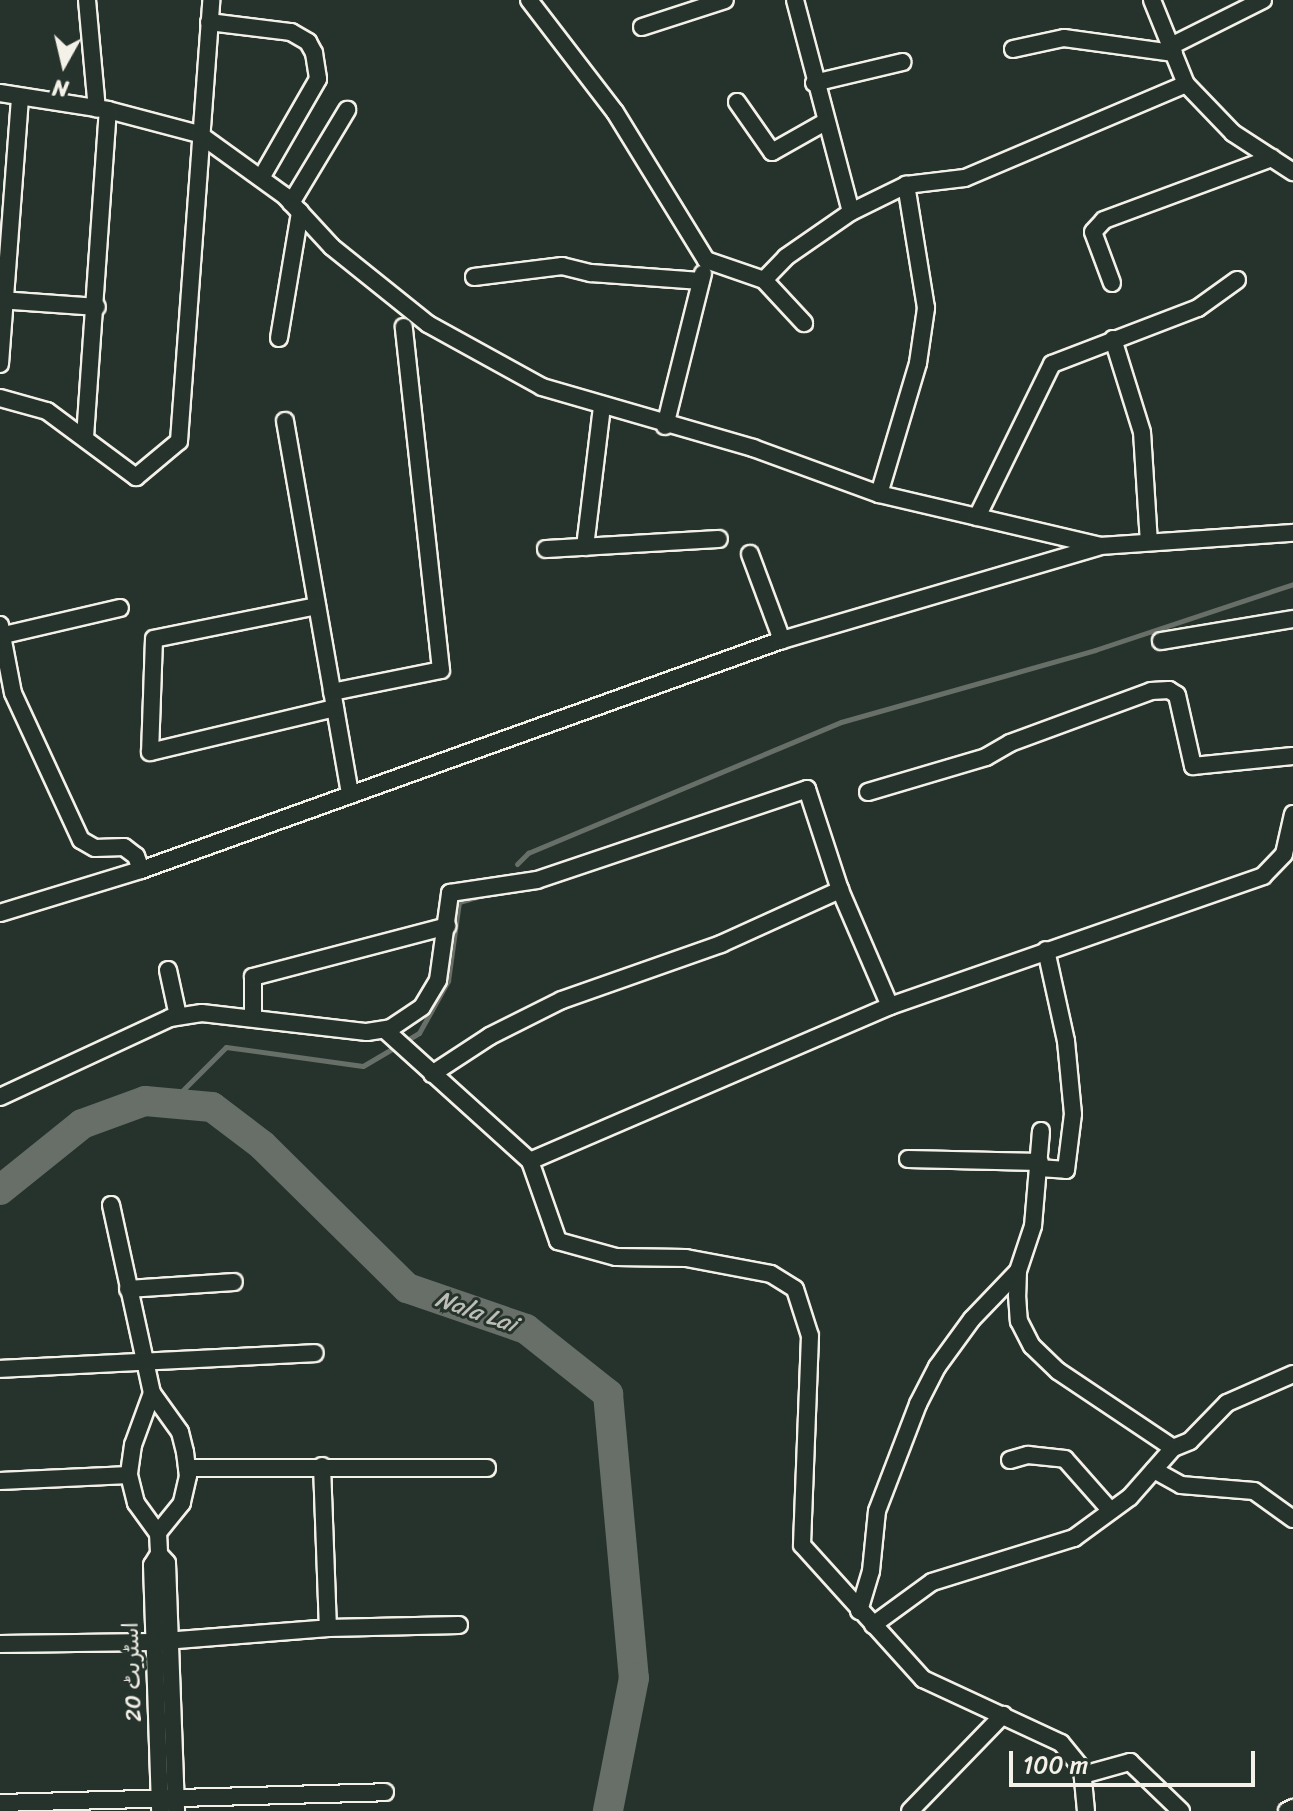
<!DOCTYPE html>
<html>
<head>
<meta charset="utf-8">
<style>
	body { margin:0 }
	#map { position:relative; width:1293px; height:1811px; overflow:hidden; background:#26332d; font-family:Sriracha,"Playpen Sans Arabic",sans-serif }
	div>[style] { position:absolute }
	.stream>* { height:5px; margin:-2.5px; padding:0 2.5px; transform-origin:2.5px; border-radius:2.5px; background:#676f68 }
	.river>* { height:30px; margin:-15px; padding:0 15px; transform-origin:15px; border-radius:15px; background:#676f68 }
	.roads { filter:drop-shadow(2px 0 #f4f1e8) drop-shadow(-2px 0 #f4f1e8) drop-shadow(0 2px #f4f1e8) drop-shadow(0 -2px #f4f1e8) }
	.street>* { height:16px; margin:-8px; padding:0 8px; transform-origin:8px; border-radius:8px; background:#26332d }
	span { translate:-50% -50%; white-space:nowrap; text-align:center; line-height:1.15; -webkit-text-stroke:6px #26332d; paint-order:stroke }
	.street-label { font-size:22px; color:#f4f1e8 }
	.water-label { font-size:24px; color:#bcbdb5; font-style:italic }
	.north { position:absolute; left:24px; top:24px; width:80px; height:80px; -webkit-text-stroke:6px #26332d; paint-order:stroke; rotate:188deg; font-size:22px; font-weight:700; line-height:32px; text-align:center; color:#f4f1e8 }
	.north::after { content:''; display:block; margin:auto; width:28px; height:36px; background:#f4f1e8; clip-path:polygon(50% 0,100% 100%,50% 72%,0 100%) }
	.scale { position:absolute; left:1009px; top:1751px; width:246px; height:36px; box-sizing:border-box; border:4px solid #f4f1e8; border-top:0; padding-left:10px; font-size:24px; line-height:28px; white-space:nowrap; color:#f4f1e8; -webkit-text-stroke:6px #26332d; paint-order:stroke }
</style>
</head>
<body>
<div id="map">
	<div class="stream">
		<div style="left:517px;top:864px;width:16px;rotate:-45deg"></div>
		<div style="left:528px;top:853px;width:339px;rotate:-22.7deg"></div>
		<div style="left:841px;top:722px;width:264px;rotate:-15.8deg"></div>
		<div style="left:1095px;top:650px;width:209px;rotate:-18.4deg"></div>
		<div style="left:170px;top:1103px;width:79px;rotate:-45deg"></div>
		<div style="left:226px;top:1047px;width:138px;rotate:7.9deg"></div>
		<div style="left:363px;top:1066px;width:65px;rotate:-30.5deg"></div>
		<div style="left:419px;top:1033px;width:60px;rotate:-60.9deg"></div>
		<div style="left:448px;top:981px;width:80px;rotate:-82.1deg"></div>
		<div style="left:459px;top:902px;width:25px;rotate:-16deg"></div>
	</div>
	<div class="river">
		<div style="left:0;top:1190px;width:105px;rotate:-38.8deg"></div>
		<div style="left:82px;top:1124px;width:67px;rotate:-20.1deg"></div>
		<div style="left:145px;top:1101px;width:67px;rotate:5.1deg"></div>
		<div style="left:212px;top:1107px;width:63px;rotate:37.2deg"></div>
		<div style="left:262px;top:1145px;width:204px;rotate:44.6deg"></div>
		<div style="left:407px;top:1288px;width:126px;rotate:19deg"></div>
		<div style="left:526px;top:1329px;width:105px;rotate:38.4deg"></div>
		<div style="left:608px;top:1394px;width:285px;rotate:84.8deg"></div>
		<div style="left:634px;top:1678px;width:136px;rotate:101.1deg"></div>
	</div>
	<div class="roads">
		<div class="street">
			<div style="left:87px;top:0;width:109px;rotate:84.8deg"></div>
			<div style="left:529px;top:0;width:141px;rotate:52.5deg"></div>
			<div style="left:615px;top:112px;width:174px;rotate:58.4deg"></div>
			<div style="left:706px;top:260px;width:61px;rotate:19deg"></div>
			<div style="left:764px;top:280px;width:32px;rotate:-46deg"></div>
			<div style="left:786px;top:257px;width:79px;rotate:-34.7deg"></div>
			<div style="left:851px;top:212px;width:61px;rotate:-26.1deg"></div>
			<div style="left:906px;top:185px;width:59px;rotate:-6.8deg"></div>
			<div style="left:965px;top:178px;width:240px;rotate:-23deg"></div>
			<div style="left:1186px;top:84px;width:68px;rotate:46.2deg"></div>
			<div style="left:1233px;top:133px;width:72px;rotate:33deg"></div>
			<div style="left:795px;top:0;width:219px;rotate:75.2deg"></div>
			<div style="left:1152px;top:0;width:91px;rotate:68deg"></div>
			<div style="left:209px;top:22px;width:83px;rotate:7deg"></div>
			<div style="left:291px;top:32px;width:20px;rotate:30deg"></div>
			<div style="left:308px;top:42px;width:13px;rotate:61deg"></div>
			<div style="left:314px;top:53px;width:26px;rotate:81deg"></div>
			<div style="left:318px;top:79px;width:114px;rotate:119.9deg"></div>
			<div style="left:642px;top:27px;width:87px;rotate:-18deg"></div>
			<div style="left:1171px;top:46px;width:103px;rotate:-26.6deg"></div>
			<div style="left:1013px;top:49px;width:52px;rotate:-12.2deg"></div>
			<div style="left:1064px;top:38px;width:111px;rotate:7.8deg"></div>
			<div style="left:814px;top:83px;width:91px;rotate:-13.3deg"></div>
			<div style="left:0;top:93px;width:109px;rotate:8.9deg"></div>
			<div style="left:108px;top:110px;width:94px;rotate:14.8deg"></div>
			<div style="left:199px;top:134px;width:106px;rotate:35.8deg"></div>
			<div style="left:285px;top:196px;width:69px;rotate:47.3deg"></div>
			<div style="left:332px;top:247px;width:123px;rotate:38.7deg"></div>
			<div style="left:428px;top:324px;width:130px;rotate:28.9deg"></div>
			<div style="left:542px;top:387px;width:220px;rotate:16.1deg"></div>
			<div style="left:753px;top:448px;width:134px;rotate:20.1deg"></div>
			<div style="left:879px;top:494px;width:227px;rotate:13.2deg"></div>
			<div style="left:1100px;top:546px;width:193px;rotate:-3.9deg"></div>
			<div style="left:737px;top:102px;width:61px;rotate:55deg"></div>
			<div style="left:772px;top:152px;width:61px;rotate:-29.5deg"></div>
			<div style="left:291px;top:203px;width:109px;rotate:-58.9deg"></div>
			<div style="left:474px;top:277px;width:89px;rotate:-7.1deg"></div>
			<div style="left:562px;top:266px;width:30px;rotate:14deg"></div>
			<div style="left:591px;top:273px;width:110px;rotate:4.2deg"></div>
			<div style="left:764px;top:280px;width:59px;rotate:47.1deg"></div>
			<div style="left:1112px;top:283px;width:54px;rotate:-110.4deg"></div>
			<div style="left:1093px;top:232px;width:16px;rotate:-47deg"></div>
			<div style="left:1104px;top:220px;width:179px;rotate:-20.3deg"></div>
			<div style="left:0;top:300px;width:97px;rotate:4.1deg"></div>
			<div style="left:279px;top:338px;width:128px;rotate:-80.5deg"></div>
			<div style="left:1113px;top:339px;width:97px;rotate:72.7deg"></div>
			<div style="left:1142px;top:432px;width:110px;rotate:86.4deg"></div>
			<div style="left:0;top:364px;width:267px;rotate:-85.7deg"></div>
			<div style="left:0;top:398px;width:49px;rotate:15.5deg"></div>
			<div style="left:47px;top:411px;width:111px;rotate:36.6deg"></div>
			<div style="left:136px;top:477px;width:56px;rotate:-39.9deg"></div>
			<div style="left:179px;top:441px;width:442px;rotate:-85.8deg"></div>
			<div style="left:285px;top:421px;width:378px;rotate:80.1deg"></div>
			<div style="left:665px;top:426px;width:157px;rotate:-76deg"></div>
			<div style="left:85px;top:437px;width:328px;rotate:-86deg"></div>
			<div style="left:879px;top:494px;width:137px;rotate:-73.4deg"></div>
			<div style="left:918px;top:363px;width:56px;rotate:-81.7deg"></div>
			<div style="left:926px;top:308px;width:125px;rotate:-99.2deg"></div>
			<div style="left:977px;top:517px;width:170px;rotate:-63.9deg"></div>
			<div style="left:1052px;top:364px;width:156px;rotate:-21deg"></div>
			<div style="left:1198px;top:308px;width:48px;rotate:-35.7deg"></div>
			<div style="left:585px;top:547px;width:142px;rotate:-83.1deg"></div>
			<div style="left:546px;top:549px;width:173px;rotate:-3.3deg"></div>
			<div style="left:750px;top:554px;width:92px;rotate:69.6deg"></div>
			<div style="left:317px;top:606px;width:166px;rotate:168.6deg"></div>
			<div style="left:154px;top:639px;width:113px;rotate:92deg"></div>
			<div style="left:150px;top:752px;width:190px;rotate:-13.4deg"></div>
			<div style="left:0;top:625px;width:69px;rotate:79.2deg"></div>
			<div style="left:13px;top:693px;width:162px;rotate:65.2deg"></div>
			<div style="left:81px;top:840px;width:16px;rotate:30deg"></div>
			<div style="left:95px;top:848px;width:29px;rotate:-2deg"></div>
			<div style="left:124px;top:847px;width:15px;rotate:37deg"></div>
			<div style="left:136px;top:856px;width:15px;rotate:70deg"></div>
			<div style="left:4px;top:635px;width:119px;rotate:-13.1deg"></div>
			<div style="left:1161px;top:641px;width:134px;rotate:-9.5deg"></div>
			<div style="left:332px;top:692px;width:111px;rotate:-11.4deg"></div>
			<div style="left:441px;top:670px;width:345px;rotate:-96.2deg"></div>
			<div style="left:868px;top:792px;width:123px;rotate:-16.5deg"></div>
			<div style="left:986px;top:757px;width:28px;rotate:-30deg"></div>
			<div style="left:1010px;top:743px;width:150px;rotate:-20.2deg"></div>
			<div style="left:1151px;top:691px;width:18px;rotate:-3deg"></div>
			<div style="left:1169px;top:690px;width:9px;rotate:32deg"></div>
			<div style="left:1177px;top:695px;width:73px;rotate:77.3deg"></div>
			<div style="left:1193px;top:766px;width:100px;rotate:-5.7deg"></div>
			<div style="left:0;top:913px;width:147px;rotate:-17deg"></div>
			<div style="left:141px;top:870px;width:681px;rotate:-19.74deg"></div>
			<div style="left:782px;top:640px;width:329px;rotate:-16.4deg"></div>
			<div style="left:168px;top:970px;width:47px;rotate:77.7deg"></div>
			<div style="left:253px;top:1018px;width:41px;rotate:-90deg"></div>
			<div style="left:253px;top:977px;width:201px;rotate:-14.7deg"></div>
			<div style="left:385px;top:1030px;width:195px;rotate:42.1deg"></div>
			<div style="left:530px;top:1161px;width:85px;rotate:70.7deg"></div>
			<div style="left:558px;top:1241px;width:60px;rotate:15.4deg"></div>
			<div style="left:616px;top:1257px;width:70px;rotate:0.8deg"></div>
			<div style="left:686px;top:1258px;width:86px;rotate:10.7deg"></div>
			<div style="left:771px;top:1274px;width:28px;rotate:32deg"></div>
			<div style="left:795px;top:1289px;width:49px;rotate:72.3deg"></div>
			<div style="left:810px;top:1336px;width:209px;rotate:92.2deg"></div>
			<div style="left:802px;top:1545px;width:181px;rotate:47.9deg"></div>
			<div style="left:923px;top:1679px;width:152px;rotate:24.9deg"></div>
			<div style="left:1061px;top:1743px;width:33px;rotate:51deg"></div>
			<div style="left:1082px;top:1769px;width:42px;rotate:84.6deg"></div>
			<div style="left:432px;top:1074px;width:69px;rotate:-33.2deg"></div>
			<div style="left:490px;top:1036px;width:80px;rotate:-26.6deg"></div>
			<div style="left:562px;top:1000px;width:169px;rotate:-19.4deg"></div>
			<div style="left:721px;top:944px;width:131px;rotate:-24.4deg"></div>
			<div style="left:0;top:1097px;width:187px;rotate:-24.9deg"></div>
			<div style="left:170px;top:1018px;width:32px;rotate:-9deg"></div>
			<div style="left:202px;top:1013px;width:166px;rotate:6.6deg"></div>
			<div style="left:367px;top:1032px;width:24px;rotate:-9deg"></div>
			<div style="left:391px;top:1028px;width:37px;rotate:-34deg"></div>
			<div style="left:422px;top:1007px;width:31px;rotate:-59deg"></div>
			<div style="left:438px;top:980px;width:88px;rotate:-82.1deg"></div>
			<div style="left:450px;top:893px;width:88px;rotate:-8.5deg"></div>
			<div style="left:537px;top:880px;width:285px;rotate:-18.6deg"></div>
			<div style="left:807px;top:789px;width:106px;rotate:71.9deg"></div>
			<div style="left:840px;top:890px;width:126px;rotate:66.7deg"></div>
			<div style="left:1041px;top:1131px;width:95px;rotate:94.8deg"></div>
			<div style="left:1033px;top:1226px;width:47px;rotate:108.4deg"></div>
			<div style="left:1018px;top:1271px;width:24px;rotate:92deg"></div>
			<div style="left:1017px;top:1295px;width:26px;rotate:86deg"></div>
			<div style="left:1019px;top:1321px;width:28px;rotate:63deg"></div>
			<div style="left:1032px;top:1346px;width:36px;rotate:44deg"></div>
			<div style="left:1058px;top:1371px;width:138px;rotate:33.8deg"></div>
			<div style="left:1173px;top:1448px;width:18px;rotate:-22deg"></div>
			<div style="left:1190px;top:1441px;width:53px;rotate:-45.8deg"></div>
			<div style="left:1227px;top:1403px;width:72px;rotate:-23.7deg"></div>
			<div style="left:908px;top:1159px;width:132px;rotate:1.3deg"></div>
			<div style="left:530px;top:1161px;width:392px;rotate:-23.3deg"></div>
			<div style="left:890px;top:1006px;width:395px;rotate:-19.2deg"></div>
			<div style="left:1263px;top:876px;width:30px;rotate:-46deg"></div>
			<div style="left:1284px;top:854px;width:41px;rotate:-77.3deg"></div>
			<div style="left:1039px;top:1168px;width:27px;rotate:4deg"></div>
			<div style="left:1066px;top:1170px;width:56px;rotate:-82.9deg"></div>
			<div style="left:1073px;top:1114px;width:73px;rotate:-95.5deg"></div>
			<div style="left:1066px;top:1041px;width:93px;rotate:-102.4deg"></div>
			<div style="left:111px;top:1205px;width:192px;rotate:77.7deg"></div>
			<div style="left:152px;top:1393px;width:48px;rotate:54.3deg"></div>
			<div style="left:180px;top:1432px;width:21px;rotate:76deg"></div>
			<div style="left:185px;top:1452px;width:24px;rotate:83deg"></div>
			<div style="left:188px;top:1476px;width:28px;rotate:103deg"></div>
			<div style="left:182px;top:1503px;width:38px;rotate:129deg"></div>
			<div style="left:128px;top:1289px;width:106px;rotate:-3.8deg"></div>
			<div style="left:0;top:1369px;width:315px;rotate:-2.9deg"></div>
			<div style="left:152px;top:1393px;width:55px;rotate:110.1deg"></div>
			<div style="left:133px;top:1445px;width:30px;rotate:98deg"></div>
			<div style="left:129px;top:1475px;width:29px;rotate:76deg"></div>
			<div style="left:136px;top:1503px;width:37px;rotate:54deg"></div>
			<div style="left:158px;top:1533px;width:21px;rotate:87deg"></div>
			<div style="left:159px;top:1554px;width:13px;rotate:122deg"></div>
			<div style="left:152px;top:1565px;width:246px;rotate:88.1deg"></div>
			<div style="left:1010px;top:1460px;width:19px;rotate:-16deg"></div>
			<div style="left:1028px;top:1455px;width:37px;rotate:6deg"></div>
			<div style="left:1065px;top:1459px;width:69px;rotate:48.5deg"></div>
			<div style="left:322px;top:1466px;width:162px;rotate:87.9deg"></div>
			<div style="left:187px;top:1468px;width:300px"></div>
			<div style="left:1154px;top:1470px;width:31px;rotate:29deg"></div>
			<div style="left:1181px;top:1485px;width:73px;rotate:4.7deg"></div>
			<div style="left:1254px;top:1491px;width:48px;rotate:35.7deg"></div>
			<div style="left:0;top:1481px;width:129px;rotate:-2.7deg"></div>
			<div style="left:159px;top:1554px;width:12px;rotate:48deg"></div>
			<div style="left:167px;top:1563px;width:248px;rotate:87.9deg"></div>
			<div style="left:859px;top:1611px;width:42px;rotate:-73.3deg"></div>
			<div style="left:871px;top:1571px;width:60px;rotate:-84.3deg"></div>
			<div style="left:877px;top:1511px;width:115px;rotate:-69deg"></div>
			<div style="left:918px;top:1404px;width:42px;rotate:-62.8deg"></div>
			<div style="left:937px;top:1367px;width:59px;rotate:-53.9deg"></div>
			<div style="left:972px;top:1319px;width:66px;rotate:-46.2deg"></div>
			<div style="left:873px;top:1625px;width:73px;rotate:-36.1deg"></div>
			<div style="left:932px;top:1582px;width:149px;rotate:-17.2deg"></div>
			<div style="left:1074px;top:1538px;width:69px;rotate:-36.2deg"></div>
			<div style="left:1130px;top:1497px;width:65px;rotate:-48.7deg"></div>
			<div style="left:0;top:1644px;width:152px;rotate:-0.8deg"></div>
			<div style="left:152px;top:1642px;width:177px;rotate:-4.5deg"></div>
			<div style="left:328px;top:1628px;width:131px;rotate:-1.3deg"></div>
			<div style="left:1083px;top:1775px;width:49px;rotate:-15.5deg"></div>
			<div style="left:1130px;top:1762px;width:71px;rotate:43.9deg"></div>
			<div style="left:0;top:1803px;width:385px;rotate:-1.6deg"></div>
			<div style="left:910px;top:1811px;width:134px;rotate:-45.9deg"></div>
			<div style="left:1287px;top:1811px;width:7px;rotate:-27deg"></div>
		</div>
	</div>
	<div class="street-label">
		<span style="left:132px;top:1672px;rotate:-92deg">اسٹریٹ 20</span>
	</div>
	<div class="water-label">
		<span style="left:476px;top:1312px;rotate:19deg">Nala Lai</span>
	</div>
	<div class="north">N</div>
	<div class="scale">100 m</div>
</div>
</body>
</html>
